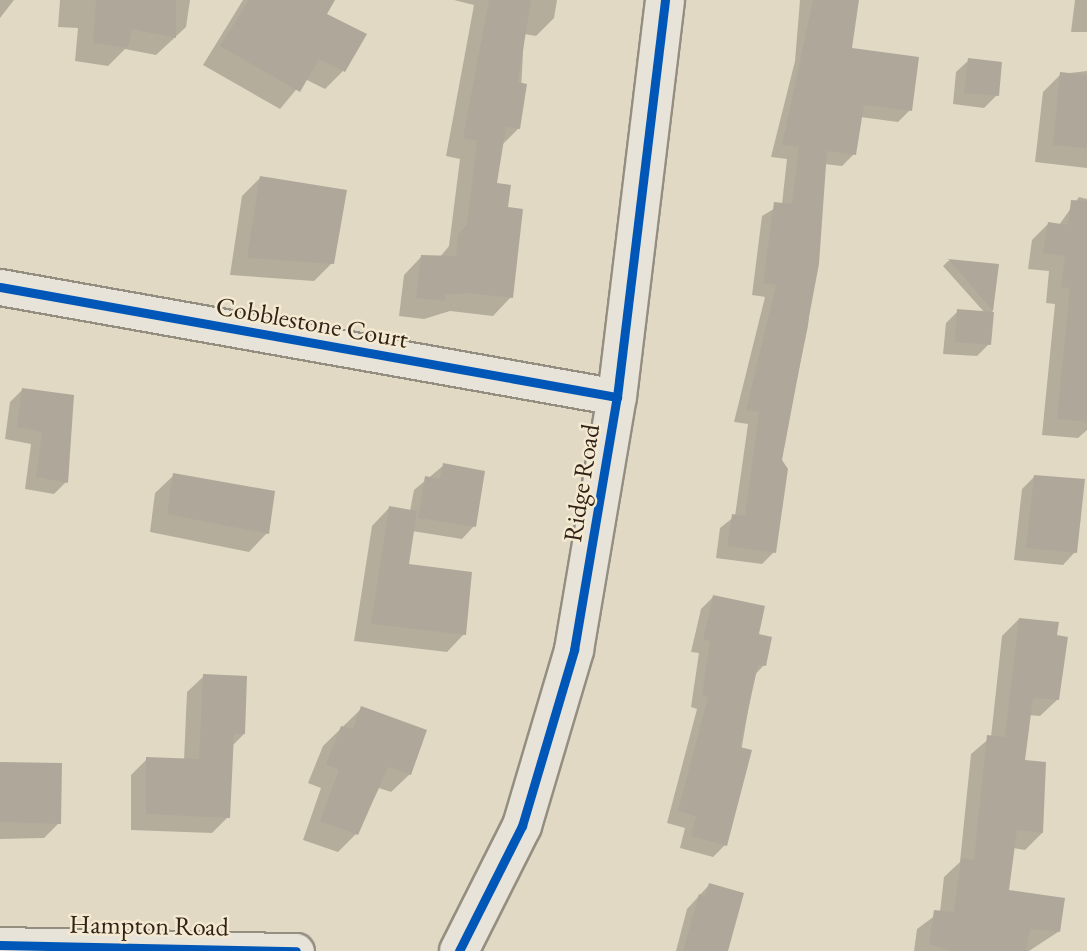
<!DOCTYPE html>
<html>
<head>
<meta charset="utf-8">
<style>
	body { margin:0 }
	#map { position:relative; width:1087px; height:951px; overflow:hidden; background:#e1d9c4; font-family:"EB Garamond",serif }
	div>[style] { position:absolute }
	.shadow>* { inset:0; background:#0003 }
	.building>* { inset:0; background:#afa89a }
	.roads { filter:drop-shadow(2px 0 #948e81) drop-shadow(-2px 0 #948e81) drop-shadow(0 2px #948e81) drop-shadow(0 -2px #948e81) }
	.street>* { height:35px; margin:-17.5px; padding:0 17.5px; transform-origin:17.5px; border-radius:17.5px; background:#e7e3d8 }
	.secondary>* { height:38px; margin:-19px; padding:0 19px; transform-origin:19px; border-radius:19px; background:#e7e3d8 }
	.cycleway>* { height:9px; margin:-4.5px; padding:0 4.5px; transform-origin:4.5px; border-radius:4.5px; background:#0057b8 }
	span { translate:-50% -50%; white-space:nowrap; text-align:center; line-height:1.15; -webkit-text-stroke:5px #f3ead1; paint-order:stroke }
	.street-label { font-size:26px; color:#312117 }
</style>
</head>
<body>
<div id="map">
	<div class="shadow">
		<div style="clip-path:polygon(0 0,14px 0,0 18px)"></div>
		<div style="clip-path:polygon(60px 0,190px 0,186px 27px,156px 55px,125px 49px,108px 66px,75px 61px,78px 28px,58px 27px)"></div>
		<div style="clip-path:polygon(243px 0,333px 0,325px 14px,343px 71px,325px 89px,305px 79px,280px 109px,203px 65px)"></div>
		<div style="clip-path:polygon(454px 0,557px 0,554px 18px,536px 36px,524px 34px,519px 128px,501px 146px,494px 184px,506px 209px,511px 297px,493px 316px,450px 311px,424px 319px,399px 316px,404px 275px,422px 256px,440px 257px,449px 246px,460px 159px,446px 156px,474px 5px)"></div>
		<div style="clip-path:polygon(800px 0,856px 0,850px 50px,910px 110px,898px 122px,860px 117px,854px 154px,842px 166px,824px 164px,808px 326px,780px 460px,774px 552px,762px 564px,716px 558px,720px 528px,735px 516px,748px 424px,734px 422px,765px 297px,752px 295px,762px 216px,782px 204px,787px 159px,771px 157px,795px 61px)"></div>
		<div style="clip-path:polygon(1075px 0,1087px 0,1087px 32px,1071px 32px)"></div>
		<div style="clip-path:polygon(969px 60px,997px 95px,984px 108px,953px 104px,956px 72px)"></div>
		<div style="clip-path:polygon(1087px 71px,1087px 168px,1035px 162px,1043px 92px,1061px 74px)"></div>
		<div style="clip-path:polygon(260px 178px,332px 263px,314px 281px,230px 275px,242px 196px)"></div>
		<div style="clip-path:polygon(1079px 197px,1087px 199px,1087px 430px,1078px 438px,1042px 435px,1055px 304px,1046px 303px,1049px 271px,1028px 269px,1032px 240px,1048px 224px,1059px 225px)"></div>
		<div style="clip-path:polygon(948px 261px,997px 266px,989px 344px,977px 356px,943px 354px,946px 323px,958px 311px,985px 313px,943px 266px)"></div>
		<div style="clip-path:polygon(22px 390px,66px 482px,54px 494px,25px 489px,31px 444px,5px 439px,10px 402px)"></div>
		<div style="clip-path:polygon(444px 465px,474px 526px,462px 539px,412px 531px,407px 566px,464px 634px,447px 652px,354px 641px,372px 526px,389px 508px,410px 511px,414px 490px)"></div>
		<div style="clip-path:polygon(174px 475px,267px 533px,249px 552px,150px 532px,155px 493px)"></div>
		<div style="clip-path:polygon(1034px 477px,1075px 552px,1063px 565px,1014px 560px,1022px 489px)"></div>
		<div style="clip-path:polygon(713px 597px,756px 636px,764px 665px,754px 676px,725px 845px,713px 857px,680px 848px,685px 828px,667px 823px,697px 709px,691px 707px,699px 653px,691px 652px,701px 609px)"></div>
		<div style="clip-path:polygon(1019px 619px,1058px 699px,1040px 716px,1029px 715px,1023px 762px,1042px 833px,1025px 850px,1013px 848px,1007px 892px,1058px 932px,1029px 951px,914px 951px,917px 929px,940px 912px,944px 877px,960px 862px,971px 754px,991px 737px,1002px 636px)"></div>
		<div style="clip-path:polygon(204px 676px,244px 734px,232px 746px,228px 817px,212px 833px,131px 830px,131px 775px,147px 759px,184px 760px,187px 692px)"></div>
		<div style="clip-path:polygon(362px 708px,410px 774px,391px 792px,379px 788px,356px 834px,338px 852px,303px 840px,321px 788px,308px 783px,323px 746px)"></div>
		<div style="clip-path:polygon(0 763px,59px 823px,44px 838px,0 839px)"></div>
		<div style="clip-path:polygon(709px 885px,727px 951px,676px 951px,687px 909px)"></div>
	</div>
	<div class="building">
		<div style="clip-path:polygon(96px 0,176px 0,176px 38px,132px 29px,128px 48px,93px 43px)"></div>
		<div style="clip-path:polygon(249px 0,335px 0,327px 14px,367px 34px,345px 72px,319px 59px,300px 92px,220px 46px)"></div>
		<div style="clip-path:polygon(489px 0,531px 0,518px 82px,527px 84px,520px 129px,506px 127px,497px 183px,511px 185px,508px 207px,523px 209px,513px 298px,469px 293px,445px 295px,445px 301px,416px 298px,421px 255px,456px 256px,458px 234px,467px 225px,477px 141px,463px 138px)"></div>
		<div style="clip-path:polygon(813px 0,859px 0,852px 48px,919px 57px,912px 111px,864px 105px,856px 155px,827px 151px,819px 264px,782px 460px,788px 469px,776px 553px,727px 546px,732px 514px,745px 516px,759px 412px,746px 410px,776px 285px,763px 283px,774px 202px,792px 204px,799px 147px,782px 145px)"></div>
		<div style="clip-path:polygon(968px 58px,1002px 62px,999px 96px,964px 93px)"></div>
		<div style="clip-path:polygon(1060px 72px,1087px 75px,1087px 148px,1053px 145px)"></div>
		<div style="clip-path:polygon(260px 176px,347px 190px,334px 264px,247px 258px)"></div>
		<div style="clip-path:polygon(1071px 200px,1087px 201px,1087px 422px,1057px 419px,1070px 288px,1061px 287px,1065px 256px,1043px 253px,1048px 222px,1068px 225px)"></div>
		<div style="clip-path:polygon(948px 259px,999px 264px,993px 311px)"></div>
		<div style="clip-path:polygon(957px 309px,994px 312px,991px 345px,955px 342px)"></div>
		<div style="clip-path:polygon(22px 388px,74px 395px,68px 483px,36px 477px,42px 432px,17px 427px)"></div>
		<div style="clip-path:polygon(443px 463px,485px 471px,476px 527px,418px 518px,425px 476px,440px 479px)"></div>
		<div style="clip-path:polygon(173px 473px,275px 491px,269px 534px,167px 514px)"></div>
		<div style="clip-path:polygon(1034px 475px,1085px 479px,1077px 553px,1026px 548px)"></div>
		<div style="clip-path:polygon(389px 506px,417px 511px,409px 564px,472px 572px,466px 635px,371px 624px)"></div>
		<div style="clip-path:polygon(713px 595px,765px 606px,759px 634px,772px 637px,766px 666px,758px 665px,740px 747px,752px 750px,727px 846px,691px 836px,696px 816px,678px 811px,708px 697px,702px 695px,710px 641px,703px 640px)"></div>
		<div style="clip-path:polygon(1019px 618px,1059px 622px,1057px 635px,1068px 637px,1059px 700px,1033px 698px,1025px 760px,1046px 762px,1043px 833px,1017px 830px,1009px 890px,1065px 898px,1060px 932px,1030px 929px,1026px 951px,950px 951px,929px 944px,934px 910px,954px 912px,961px 858px,974px 860px,987px 735px,1005px 737px)"></div>
		<div style="clip-path:polygon(203px 674px,247px 676px,245px 734px,234px 734px,230px 818px,146px 814px,146px 757px,199px 759px)"></div>
		<div style="clip-path:polygon(361px 706px,427px 730px,411px 775px,388px 767px,358px 835px,320px 821px,339px 770px,326px 764px,341px 726px,353px 729px)"></div>
		<div style="clip-path:polygon(0 762px,62px 763px,61px 824px,0 822px)"></div>
		<div style="clip-path:polygon(709px 883px,744px 893px,728px 951px,683px 951px,699px 894px,705px 896px)"></div>
	</div>
	<div class="roads">
		<div class="street">
			<div style="left:0;top:287px;width:627px;rotate:10.11deg"></div>
			<div style="left:0;top:945px;width:296px;rotate:1.2deg"></div>
		</div>
		<div class="secondary">
			<div style="left:459px;top:951px;width:140px;rotate:-63.3deg"></div>
			<div style="left:522px;top:826px;width:184px;rotate:-73.5deg"></div>
			<div style="left:574px;top:650px;width:257px;rotate:-80.4deg"></div>
			<div style="left:617px;top:397px;width:400px;rotate:-83.1deg"></div>
		</div>
	</div>
	<div class="cycleway">
		<div style="left:0;top:287px;width:627px;rotate:10.11deg"></div>
		<div style="left:0;top:945px;width:296px;rotate:1.2deg"></div>
		<div style="left:459px;top:951px;width:140px;rotate:-63.3deg"></div>
		<div style="left:522px;top:826px;width:184px;rotate:-73.5deg"></div>
		<div style="left:574px;top:650px;width:257px;rotate:-80.4deg"></div>
		<div style="left:617px;top:397px;width:400px;rotate:-83.1deg"></div>
	</div>
	<div class="street-label">
		<span style="left:312px;top:323px;rotate:10deg">Cobblestone Court</span>
		<span style="left:582px;top:483px;rotate:-81deg">Ridge Road</span>
		<span style="left:149px;top:926px;rotate:1deg">Hampton Road</span>
	</div>
</div>
</body>
</html>
